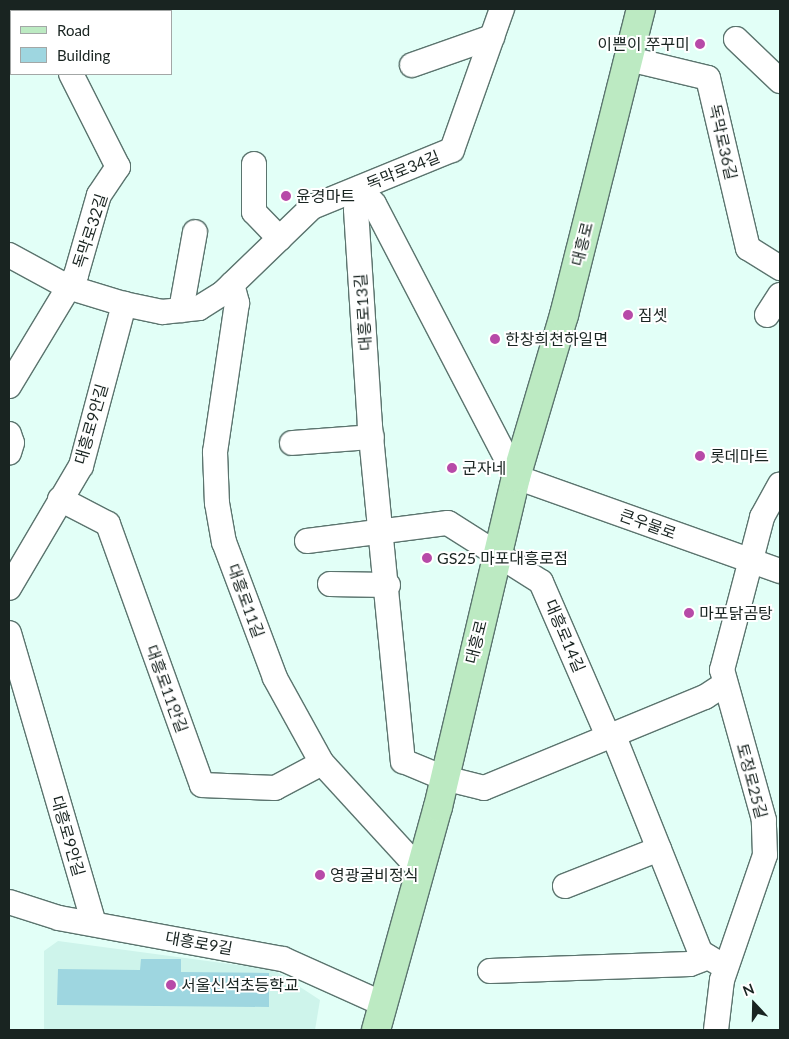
<!DOCTYPE html>
<html>
<head>
<meta charset="utf-8">
<style>
	body { margin:0 }
	#map { position:relative; width:789px; height:1039px; overflow:hidden; background:#e2fff7; font-family:Lato,"Noto Sans KR",sans-serif }
	div>[style] { position:absolute }
	.built>* { inset:0; background:#cef4eb }
	.building>* { inset:0; background:#9ed6e0 }
	.roads { filter:drop-shadow(1px 0 #5b746e) drop-shadow(-1px 0 #5b746e) drop-shadow(0 1px #5b746e) drop-shadow(0 -1px #5b746e) }
	.minor>* { height:24px; margin:-12px; padding:0 12px; transform-origin:12px; border-radius:12px; background:#fff }
	.major>* { height:28px; margin:-14px; padding:0 14px; transform-origin:14px; border-radius:14px; background:#bceac2 }
	.dots>* { width:14px; height:14px; translate:-50% -50%; box-sizing:border-box; border:2px solid #fff; border-radius:50% }
	span { translate:-50% -50%; white-space:nowrap; text-align:center; line-height:1.15; -webkit-text-stroke:4px #fff; paint-order:stroke }
	.poi-label { font-size:16px; color:#192421 }
	.right { translate:-100% -50%; text-align:right }
	.left { translate:0 -50%; text-align:left }
	.street-label { font-size:16px; color:#192421 }
	.frame { position:absolute; inset:0; border:10px solid #192421; pointer-events:none }
	.legend { position:absolute; left:10px; top:10px; width:162px; height:65px; box-sizing:border-box; background:#fff; border:1px solid #a3a7a6; margin:0; padding:6px 9px; list-style:none; font-size:15px; color:#192421 }
	.legend li { display:flex; align-items:center; gap:10px; height:25px }
	.legend b { width:25px; border:1px solid #a3a7a6 }
	.north { position:absolute; left:729px; top:979px; width:50px; height:50px; -webkit-text-stroke:4px #fff; paint-order:stroke; rotate:339deg; font-size:14px; font-weight:700; line-height:20px; text-align:center; color:#192421 }
	.north::after { content:''; display:block; margin:auto; width:18px; height:22px; background:#192421; clip-path:polygon(50% 0,100% 100%,50% 72%,0 100%) }
</style>
</head>
<body>
<div id="map">
	<div class="built">
		<div style="clip-path:polygon(58px 941px,274px 970px,320px 1000px,315px 1030px,44px 1030px,44px 951px)"></div>
	</div>
	<div class="building">
		<div style="clip-path:polygon(141px 959px,181px 959px,181px 972px,269px 973px,269px 1007px,57px 1005px,58px 969px,140px 970px)"></div>
	</div>
	<div class="roads">
		<div class="minor">
			<div style="left:37px;top:9px;width:2px;rotate:63deg"></div>
			<div style="left:736px;top:39px;width:61px;rotate:43.7deg"></div>
			<div style="left:9px;top:51px;width:3px;rotate:-45deg"></div>
			<div style="left:629px;top:59px;width:81px;rotate:13.5deg"></div>
			<div style="left:708px;top:78px;width:175px;rotate:76.8deg"></div>
			<div style="left:748px;top:248px;width:38px;rotate:32deg"></div>
			<div style="left:412px;top:65px;width:85px;rotate:-19.3deg"></div>
			<div style="left:254px;top:164px;width:48px;rotate:90deg"></div>
			<div style="left:254px;top:212px;width:37px;rotate:46deg"></div>
			<div style="left:360px;top:188px;width:22px;rotate:100deg"></div>
			<div style="left:356px;top:210px;width:216px;rotate:86.3deg"></div>
			<div style="left:370px;top:426px;width:337px;rotate:84.4deg"></div>
			<div style="left:403px;top:761px;width:44px;rotate:22.5deg"></div>
			<div style="left:444px;top:778px;width:41px;rotate:14deg"></div>
			<div style="left:484px;top:788px;width:239px;rotate:-22.4deg"></div>
			<div style="left:705px;top:697px;width:24px;rotate:-33deg"></div>
			<div style="left:360px;top:188px;width:21px;rotate:49deg"></div>
			<div style="left:374px;top:204px;width:308px;rotate:62.5deg"></div>
			<div style="left:516px;top:477px;width:280px;rotate:19.6deg"></div>
			<div style="left:9px;top:255px;width:67px;rotate:28.5deg"></div>
			<div style="left:68px;top:287px;width:59px;rotate:16.9deg"></div>
			<div style="left:124px;top:304px;width:39px;rotate:12deg"></div>
			<div style="left:162px;top:312px;width:37px;rotate:-6deg"></div>
			<div style="left:199px;top:308px;width:28px;rotate:-32deg"></div>
			<div style="left:223px;top:293px;width:124px;rotate:-44deg"></div>
			<div style="left:312px;top:207px;width:151px;rotate:-22.2deg"></div>
			<div style="left:452px;top:150px;width:150px;rotate:-70.5deg"></div>
			<div style="left:232px;top:284px;width:20px;rotate:75deg"></div>
			<div style="left:237px;top:303px;width:151px;rotate:98.4deg"></div>
			<div style="left:215px;top:452px;width:51px;rotate:87.8deg"></div>
			<div style="left:217px;top:503px;width:40px;rotate:80deg"></div>
			<div style="left:224px;top:542px;width:145px;rotate:69.4deg"></div>
			<div style="left:275px;top:678px;width:97px;rotate:61.1deg"></div>
			<div style="left:322px;top:763px;width:145px;rotate:47.5deg"></div>
			<div style="left:181px;top:310px;width:79px;rotate:-79.8deg"></div>
			<div style="left:767px;top:315px;width:24px;rotate:-57deg"></div>
			<div style="left:9px;top:386px;width:130px;rotate:-58.9deg"></div>
			<div style="left:76px;top:275px;width:83px;rotate:-74deg"></div>
			<div style="left:99px;top:195px;width:34px;rotate:-56deg"></div>
			<div style="left:118px;top:167px;width:104px;rotate:-116.8deg"></div>
			<div style="left:9px;top:434px;width:9px;rotate:72deg"></div>
			<div style="left:12px;top:443px;width:10px;rotate:107deg"></div>
			<div style="left:292px;top:443px;width:80px;rotate:-4.3deg"></div>
			<div style="left:60px;top:499px;width:54px;rotate:27.5deg"></div>
			<div style="left:108px;top:524px;width:277px;rotate:70.2deg"></div>
			<div style="left:202px;top:785px;width:73px;rotate:2.4deg"></div>
			<div style="left:275px;top:788px;width:53px;rotate:-28deg"></div>
			<div style="left:307px;top:541px;width:142px;rotate:-7.3deg"></div>
			<div style="left:448px;top:523px;width:110px;rotate:32.4deg"></div>
			<div style="left:541px;top:582px;width:160px;rotate:66.5deg"></div>
			<div style="left:605px;top:729px;width:19px;rotate:51deg"></div>
			<div style="left:617px;top:744px;width:224px;rotate:68.2deg"></div>
			<div style="left:700px;top:952px;width:29px;rotate:31deg"></div>
			<div style="left:330px;top:584px;width:58px;rotate:1deg"></div>
			<div style="left:9px;top:588px;width:142px;rotate:-59.5deg"></div>
			<div style="left:81px;top:466px;width:168px;rotate:-75.1deg"></div>
			<div style="left:9px;top:633px;width:303px;rotate:73.7deg"></div>
			<div style="left:565px;top:886px;width:101px;rotate:-21.5deg"></div>
			<div style="left:9px;top:902px;width:52px;rotate:17.7deg"></div>
			<div style="left:59px;top:918px;width:228px;rotate:10.4deg"></div>
			<div style="left:283px;top:959px;width:110px;rotate:24.2deg"></div>
			<div style="left:490px;top:971px;width:200px;rotate:-2deg"></div>
			<div style="left:690px;top:964px;width:19px;rotate:-21deg"></div>
			<div style="left:716px;top:1030px;width:50px;rotate:-83.2deg"></div>
			<div style="left:722px;top:980px;width:132px;rotate:-71deg"></div>
			<div style="left:765px;top:855px;width:35px;rotate:-92deg"></div>
			<div style="left:764px;top:820px;width:156px;rotate:-105.6deg"></div>
			<div style="left:722px;top:670px;width:158px;rotate:-75.3deg"></div>
			<div style="left:762px;top:517px;width:37px;rotate:-61deg"></div>
		</div>
		<div class="major">
			<div style="left:376px;top:1030px;width:231px;rotate:-74.5deg"></div>
			<div style="left:438px;top:807px;width:339px;rotate:-76.7deg"></div>
			<div style="left:516px;top:477px;width:169px;rotate:-73.5deg"></div>
			<div style="left:564px;top:315px;width:316px;rotate:-75.9deg"></div>
		</div>
	</div>
	<div class="dots">
		<div style="left:700px;top:44px;background:#b74aa8"></div>
		<div style="left:286px;top:196px;background:#b74aa8"></div>
		<div style="left:628px;top:315px;background:#b74aa8"></div>
		<div style="left:495px;top:339px;background:#b74aa8"></div>
		<div style="left:700px;top:456px;background:#b74aa8"></div>
		<div style="left:452px;top:468px;background:#b74aa8"></div>
		<div style="left:427px;top:558px;background:#b74aa8"></div>
		<div style="left:689px;top:613px;background:#b74aa8"></div>
		<div style="left:320px;top:875px;background:#b74aa8"></div>
		<div style="left:171px;top:985px;background:#b74aa8"></div>
	</div>
	<div class="poi-label">
		<span class="right" style="left:690px;top:44px">이쁜이 쭈꾸미</span>
		<span class="left" style="left:296px;top:196px">윤경마트</span>
		<span class="left" style="left:638px;top:315px">짐셋</span>
		<span class="left" style="left:505px;top:339px">한창희천하일면</span>
		<span class="left" style="left:710px;top:456px">롯데마트</span>
		<span class="left" style="left:462px;top:468px">군자네</span>
		<span class="left" style="left:437px;top:558px">GS25 마포대흥로점</span>
		<span class="left" style="left:699px;top:613px">마포닭곰탕</span>
		<span class="left" style="left:330px;top:875px">영광굴비정식</span>
		<span class="left" style="left:181px;top:985px">서울신석초등학교</span>
	</div>
	<div class="street-label">
		<span style="left:723px;top:142px;rotate:77deg">독막로36길</span>
		<span style="left:403px;top:170px;rotate:-22deg">독막로34길</span>
		<span style="left:90px;top:231px;rotate:-72deg">독막로32길</span>
		<span style="left:582px;top:244px;rotate:-76deg">대흥로</span>
		<span style="left:363px;top:312px;rotate:-94deg">대흥로13길</span>
		<span style="left:91px;top:424px;rotate:-74deg">대흥로9안길</span>
		<span style="left:648px;top:524px;rotate:20deg">큰우물로</span>
		<span style="left:246px;top:601px;rotate:70deg">대흥로11길</span>
		<span style="left:565px;top:636px;rotate:67deg">대흥로14길</span>
		<span style="left:476px;top:642px;rotate:-76deg">대흥로</span>
		<span style="left:167px;top:689px;rotate:70deg">대흥로11안길</span>
		<span style="left:752px;top:781px;rotate:75deg">토정로25길</span>
		<span style="left:68px;top:836px;rotate:74deg">대흥로9안길</span>
		<span style="left:199px;top:943px;rotate:10deg">대흥로9길</span>
	</div>
	<div class="frame"></div>
	<ul class="legend">
	<li><b style="height:6px;background:#bceac2"></b>Road</li>
	<li><b style="height:14px;background:#9ed6e0"></b>Building</li>
	</ul>
	<div class="north">N</div>
</div>
</body>
</html>
